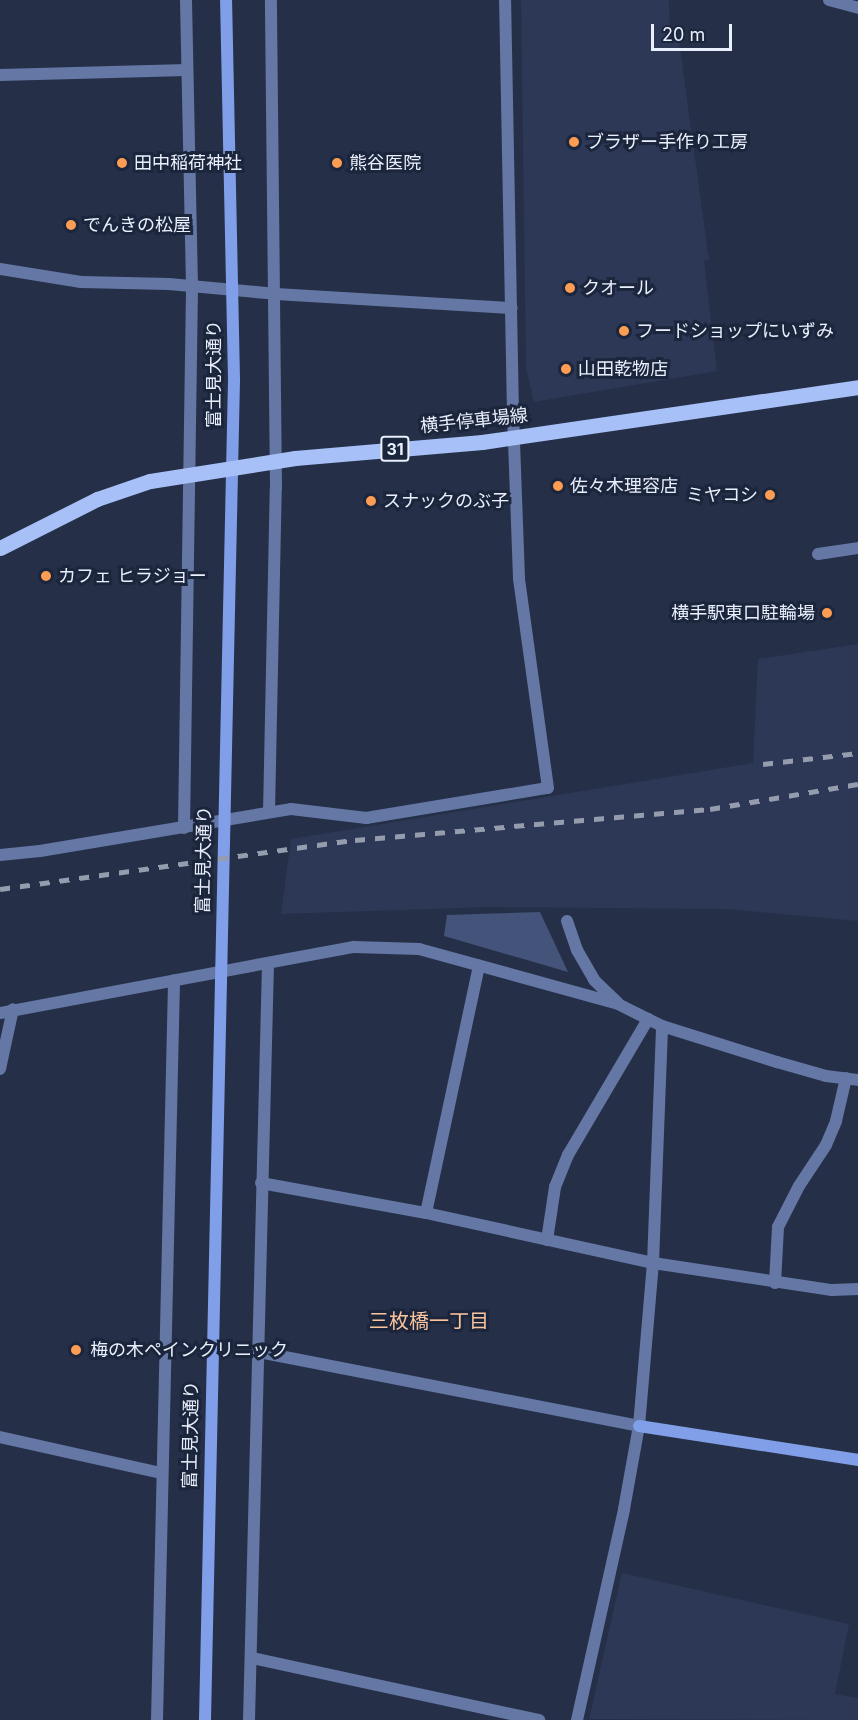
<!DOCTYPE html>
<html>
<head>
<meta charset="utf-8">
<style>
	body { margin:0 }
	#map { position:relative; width:858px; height:1720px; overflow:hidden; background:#252f47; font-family:Inter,"Noto Sans JP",sans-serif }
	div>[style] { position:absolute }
	.built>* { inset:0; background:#2c3855 }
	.green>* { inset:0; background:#44537a }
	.street>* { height:12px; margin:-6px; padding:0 6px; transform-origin:6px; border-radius:6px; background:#6477a5 }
	.secondary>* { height:12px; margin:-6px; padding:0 6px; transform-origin:6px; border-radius:6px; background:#819fe8 }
	.primary>* { height:15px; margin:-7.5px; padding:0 7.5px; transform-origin:7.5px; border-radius:7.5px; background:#a8c0f8 }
	.rail>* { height:4.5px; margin-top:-2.25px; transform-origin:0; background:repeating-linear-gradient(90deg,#959cae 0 10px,transparent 0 20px) }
	.dots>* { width:16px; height:16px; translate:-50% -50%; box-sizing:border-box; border:3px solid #1b253c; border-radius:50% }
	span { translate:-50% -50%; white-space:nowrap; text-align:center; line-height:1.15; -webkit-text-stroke:6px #1b253c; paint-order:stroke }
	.shield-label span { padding:2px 4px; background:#1b253c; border:2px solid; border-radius:4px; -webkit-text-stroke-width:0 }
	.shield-label { font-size:16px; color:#e9effc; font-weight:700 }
	.poi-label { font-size:18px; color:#e9effc }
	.left { translate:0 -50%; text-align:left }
	.right { translate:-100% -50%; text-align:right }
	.street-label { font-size:18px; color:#e9effc }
	.neighbourhood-label { font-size:20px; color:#fac49e }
	.scale { position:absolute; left:651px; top:24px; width:81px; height:27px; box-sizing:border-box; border:3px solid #e9effc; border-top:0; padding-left:8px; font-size:18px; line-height:21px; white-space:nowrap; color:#e9effc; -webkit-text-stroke:4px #1b253c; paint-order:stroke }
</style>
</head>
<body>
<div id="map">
	<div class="built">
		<div style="clip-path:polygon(669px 0,670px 41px,679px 41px,709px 260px,704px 261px,717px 371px,534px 402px,526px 369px,521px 0)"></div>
		<div style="clip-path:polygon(858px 644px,858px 921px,727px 909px,490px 907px,281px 914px,291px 839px,753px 763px,758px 659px)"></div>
		<div style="clip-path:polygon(622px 1573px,849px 1624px,835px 1694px,858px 1698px,858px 1720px,589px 1719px)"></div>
	</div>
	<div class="green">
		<div style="clip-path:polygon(540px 912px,568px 972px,444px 936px,447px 915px)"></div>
	</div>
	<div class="street">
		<div style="left:829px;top:0;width:30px;rotate:15deg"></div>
		<div style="left:0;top:75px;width:187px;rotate:-1.5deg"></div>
		<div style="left:0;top:269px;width:82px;rotate:9.1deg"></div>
		<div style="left:81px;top:282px;width:88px;rotate:1.3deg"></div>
		<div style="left:169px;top:284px;width:107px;rotate:5.3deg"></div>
		<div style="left:276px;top:294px;width:236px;rotate:3.4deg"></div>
		<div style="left:818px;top:554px;width:40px;rotate:-8.5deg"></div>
		<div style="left:269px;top:812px;width:324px;rotate:-88.8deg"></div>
		<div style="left:276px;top:488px;width:488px;rotate:-90.6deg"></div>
		<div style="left:184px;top:828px;width:541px;rotate:-89.15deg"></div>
		<div style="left:192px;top:287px;width:287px;rotate:-91.2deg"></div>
		<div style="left:0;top:855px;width:40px;rotate:-5.7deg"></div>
		<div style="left:40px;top:851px;width:254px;rotate:-9.5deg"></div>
		<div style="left:291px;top:809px;width:76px;rotate:6.8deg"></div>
		<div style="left:366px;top:818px;width:184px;rotate:-9.4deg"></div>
		<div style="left:548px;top:788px;width:212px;rotate:-97.9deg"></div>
		<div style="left:519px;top:578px;width:165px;rotate:-92.1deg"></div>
		<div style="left:513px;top:413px;width:413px;rotate:-91.1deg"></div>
		<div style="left:567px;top:921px;width:31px;rotate:71deg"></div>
		<div style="left:577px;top:950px;width:34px;rotate:60deg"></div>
		<div style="left:594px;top:980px;width:33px;rotate:44deg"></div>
		<div style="left:0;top:1013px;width:360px;rotate:-10.6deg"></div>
		<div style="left:354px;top:947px;width:65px;rotate:1.8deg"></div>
		<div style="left:419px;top:949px;width:206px;rotate:15.4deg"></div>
		<div style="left:618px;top:1004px;width:49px;rotate:26.6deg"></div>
		<div style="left:662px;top:1026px;width:121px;rotate:17.4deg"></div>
		<div style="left:777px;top:1062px;width:51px;rotate:15.9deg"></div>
		<div style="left:826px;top:1076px;width:32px;rotate:7deg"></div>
		<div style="left:0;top:1069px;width:61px;rotate:-77.8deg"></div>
		<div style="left:261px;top:1183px;width:168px;rotate:10.3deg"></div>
		<div style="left:426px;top:1213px;width:232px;rotate:12.4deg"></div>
		<div style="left:653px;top:1263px;width:181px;rotate:8.6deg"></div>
		<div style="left:832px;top:1290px;width:26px;rotate:-2deg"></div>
		<div style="left:426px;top:1213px;width:253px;rotate:-77.9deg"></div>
		<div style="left:547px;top:1240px;width:54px;rotate:-81.4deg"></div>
		<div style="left:555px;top:1187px;width:35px;rotate:-68deg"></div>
		<div style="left:568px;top:1155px;width:158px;rotate:-59.5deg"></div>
		<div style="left:775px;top:1283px;width:56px;rotate:-86.9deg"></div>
		<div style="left:778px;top:1227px;width:46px;rotate:-62.9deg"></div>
		<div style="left:799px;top:1186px;width:49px;rotate:-56.6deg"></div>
		<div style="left:826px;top:1145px;width:26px;rotate:-67deg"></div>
		<div style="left:836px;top:1121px;width:44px;rotate:-76.9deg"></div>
		<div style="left:259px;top:1352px;width:387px;rotate:11deg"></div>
		<div style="left:0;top:1437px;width:165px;rotate:12.6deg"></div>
		<div style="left:252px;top:1658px;width:294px;rotate:12.2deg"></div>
		<div style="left:157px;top:1720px;width:740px;rotate:-88.68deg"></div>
		<div style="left:249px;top:1720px;width:757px;rotate:-88.56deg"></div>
		<div style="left:577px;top:1720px;width:216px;rotate:-77.4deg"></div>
		<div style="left:624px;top:1509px;width:84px;rotate:-79.8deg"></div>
		<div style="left:639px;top:1426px;width:164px;rotate:-85.1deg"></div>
		<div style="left:653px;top:1263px;width:237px;rotate:-87.8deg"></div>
	</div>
	<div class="secondary">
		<div style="left:639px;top:1426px;width:222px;rotate:8.8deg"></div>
		<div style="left:205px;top:1720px;width:1341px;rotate:-88.76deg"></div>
		<div style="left:234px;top:379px;width:379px;rotate:-91.2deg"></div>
	</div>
	<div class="primary">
		<div style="left:0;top:548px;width:109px;rotate:-26.8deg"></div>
		<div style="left:97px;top:499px;width:56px;rotate:-18.8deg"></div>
		<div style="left:150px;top:481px;width:147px;rotate:-9deg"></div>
		<div style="left:295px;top:458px;width:188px;rotate:-4.9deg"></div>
		<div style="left:482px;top:442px;width:380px;rotate:-8.3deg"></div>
	</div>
	<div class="rail">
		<div style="left:763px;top:764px;width:96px;rotate:-6.6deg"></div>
		<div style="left:0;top:889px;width:358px;rotate:-7.9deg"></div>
		<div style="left:355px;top:840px;width:356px;rotate:-5deg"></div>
		<div style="left:710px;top:809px;width:150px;rotate:-9.6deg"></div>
	</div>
	<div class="dots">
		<div style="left:574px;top:142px;background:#fc9d53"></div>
		<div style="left:122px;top:163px;background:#fc9d53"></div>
		<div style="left:337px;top:163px;background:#fc9d53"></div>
		<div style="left:71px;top:225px;background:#fc9d53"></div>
		<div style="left:570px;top:288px;background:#fc9d53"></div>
		<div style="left:624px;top:331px;background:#fc9d53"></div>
		<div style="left:566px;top:369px;background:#fc9d53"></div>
		<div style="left:558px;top:486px;background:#fc9d53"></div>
		<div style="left:770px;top:495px;background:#fc9d53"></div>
		<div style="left:371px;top:501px;background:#fc9d53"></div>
		<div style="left:46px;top:576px;background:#fc9d53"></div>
		<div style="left:827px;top:613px;background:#fc9d53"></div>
		<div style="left:76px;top:1350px;background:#fc9d53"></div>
	</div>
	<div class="shield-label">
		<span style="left:395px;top:449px">31</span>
	</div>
	<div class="poi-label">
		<span class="left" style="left:586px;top:142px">ブラザー手作り工房</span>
		<span class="left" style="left:134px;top:163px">田中稲荷神社</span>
		<span class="left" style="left:349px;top:163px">熊谷医院</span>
		<span class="left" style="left:83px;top:225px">でんきの松屋</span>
		<span class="left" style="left:582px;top:288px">クオール</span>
		<span class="left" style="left:636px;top:331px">フードショップにいずみ</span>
		<span class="left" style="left:578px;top:369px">山田乾物店</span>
		<span class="left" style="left:570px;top:486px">佐々木理容店</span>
		<span class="right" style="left:758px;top:495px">ミヤコシ</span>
		<span class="left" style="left:383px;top:501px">スナックのぶ子</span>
		<span class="left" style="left:58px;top:576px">カフェ ヒラジョー</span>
		<span class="right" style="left:815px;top:613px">横手駅東口駐輪場</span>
		<span class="left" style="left:90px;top:1350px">梅の木ペインクリニック</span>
	</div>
	<div class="street-label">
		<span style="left:214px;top:374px;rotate:-90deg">富士見大通り</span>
		<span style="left:474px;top:421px;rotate:-6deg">横手停車場線</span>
		<span style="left:204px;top:860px;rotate:-89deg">富士見大通り</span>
		<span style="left:191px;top:1435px;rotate:-89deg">富士見大通り</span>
	</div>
	<div class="neighbourhood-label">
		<span style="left:429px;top:1321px">三枚橋一丁目</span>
	</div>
	<div class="scale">20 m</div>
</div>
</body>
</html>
